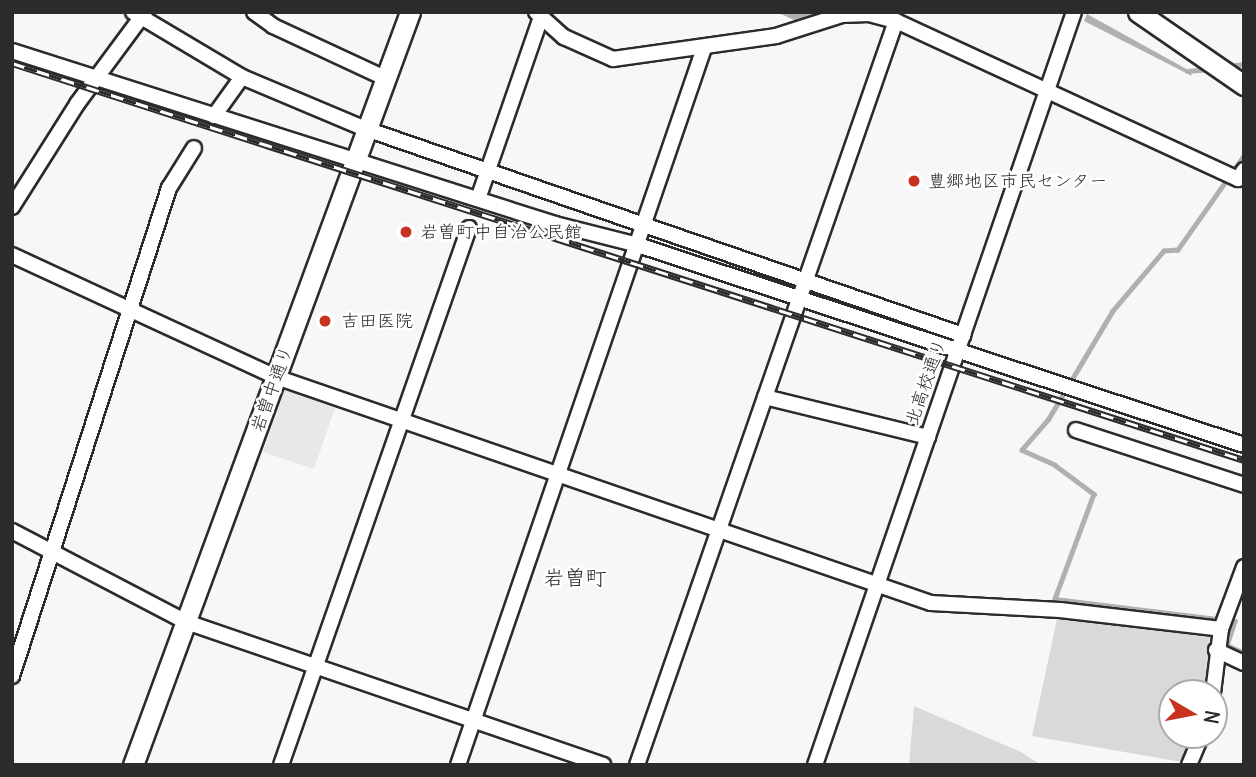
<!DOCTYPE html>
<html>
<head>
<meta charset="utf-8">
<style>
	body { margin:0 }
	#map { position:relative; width:1256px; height:777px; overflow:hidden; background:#f7f7f7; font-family:Delius,"Klee One",sans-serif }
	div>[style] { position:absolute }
	.built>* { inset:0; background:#e8e8e8 }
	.green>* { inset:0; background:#d9d9d9 }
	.water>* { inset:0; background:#b0b0b0 }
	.stream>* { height:4.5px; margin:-2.25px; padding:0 2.25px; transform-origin:2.25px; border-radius:2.25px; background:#b0b0b0 }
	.roads { filter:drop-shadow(2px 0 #2b2b2b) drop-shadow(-2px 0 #2b2b2b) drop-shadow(0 2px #2b2b2b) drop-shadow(0 -2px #2b2b2b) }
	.minor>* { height:14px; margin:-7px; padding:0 7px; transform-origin:7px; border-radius:7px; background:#fff }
	.tertiary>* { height:19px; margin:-9.5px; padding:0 9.5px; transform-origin:9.5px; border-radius:9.5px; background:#fff }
	.rail>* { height:7px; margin-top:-3.5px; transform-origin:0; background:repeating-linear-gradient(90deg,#fff 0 13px,#2b2b2b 0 26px); box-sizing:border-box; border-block:2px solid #2b2b2b }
	.dots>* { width:19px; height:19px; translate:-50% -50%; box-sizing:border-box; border:4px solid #fff; border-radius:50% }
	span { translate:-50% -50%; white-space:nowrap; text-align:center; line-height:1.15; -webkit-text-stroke:5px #fff; paint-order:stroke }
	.poi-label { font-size:18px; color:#2b2b2b }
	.left { translate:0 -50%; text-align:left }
	.street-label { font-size:18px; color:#2b2b2b }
	.quarter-label { font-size:21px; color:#2b2b2b }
	.frame { position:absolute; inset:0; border:14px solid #2b2b2b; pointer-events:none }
	.north { position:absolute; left:1158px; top:679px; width:70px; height:70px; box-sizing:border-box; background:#fff; border:2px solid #aaa; border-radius:50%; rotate:100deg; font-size:19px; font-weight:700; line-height:28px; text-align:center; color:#2b2b2b }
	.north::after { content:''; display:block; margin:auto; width:24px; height:32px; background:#c8321e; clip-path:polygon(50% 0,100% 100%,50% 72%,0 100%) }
</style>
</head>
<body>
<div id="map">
	<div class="built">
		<div style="clip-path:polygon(290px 389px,336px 405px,314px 469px,263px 452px,284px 392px)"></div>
	</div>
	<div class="green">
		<div style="clip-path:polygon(1058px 614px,1210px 633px,1207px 693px,1172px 693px,1172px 735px,1195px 735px,1182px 762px,1032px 736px)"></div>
		<div style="clip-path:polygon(914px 706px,1021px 752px,1041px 765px,909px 765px)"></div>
	</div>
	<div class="water">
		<div style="clip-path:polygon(777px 12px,797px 13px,833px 12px,796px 21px)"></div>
		<div style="clip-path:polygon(1087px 14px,1190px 71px,1192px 76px,1084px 21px)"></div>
	</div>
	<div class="stream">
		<div style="left:1228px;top:66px;width:16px;rotate:-7deg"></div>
		<div style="left:1187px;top:71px;width:22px;rotate:-5deg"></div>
		<div style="left:1244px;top:156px;width:115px;rotate:125.1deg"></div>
		<div style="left:1178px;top:250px;width:14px;rotate:176deg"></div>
		<div style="left:1164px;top:251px;width:79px;rotate:130.4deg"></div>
		<div style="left:1113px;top:311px;width:126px;rotate:120.7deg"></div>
		<div style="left:1049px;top:419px;width:41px;rotate:131.1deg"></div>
		<div style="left:1022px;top:450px;width:36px;rotate:24deg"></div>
		<div style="left:1055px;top:465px;width:49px;rotate:36.6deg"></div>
		<div style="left:1094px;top:494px;width:112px;rotate:110.4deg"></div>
		<div style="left:1055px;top:599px;width:181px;rotate:7deg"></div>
		<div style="left:1235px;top:621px;width:25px;rotate:108deg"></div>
		<div style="left:1227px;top:645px;width:19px;rotate:25deg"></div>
	</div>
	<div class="roads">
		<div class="minor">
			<div style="left:133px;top:12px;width:127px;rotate:30.8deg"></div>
			<div style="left:242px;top:77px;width:134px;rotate:22.8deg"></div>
			<div style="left:366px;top:129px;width:632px;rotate:19.04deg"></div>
			<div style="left:254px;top:12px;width:24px;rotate:36deg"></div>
			<div style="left:273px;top:26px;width:123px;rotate:24.9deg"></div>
			<div style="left:536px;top:12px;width:38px;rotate:42deg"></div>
			<div style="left:564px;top:37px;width:54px;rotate:24.2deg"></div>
			<div style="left:613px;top:59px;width:165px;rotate:-8deg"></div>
			<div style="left:776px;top:36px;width:69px;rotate:-17.7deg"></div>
			<div style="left:842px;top:15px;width:27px;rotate:-2deg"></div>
			<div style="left:869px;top:14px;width:28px;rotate:15deg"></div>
			<div style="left:896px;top:21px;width:377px;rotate:24.8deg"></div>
			<div style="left:1238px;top:179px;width:11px;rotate:-56deg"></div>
			<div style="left:12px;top:51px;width:570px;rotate:17.67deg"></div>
			<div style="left:555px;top:224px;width:86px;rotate:14.2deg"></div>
			<div style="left:638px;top:245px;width:638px;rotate:18.26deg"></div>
			<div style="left:214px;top:116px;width:48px;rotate:-54.3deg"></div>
			<div style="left:478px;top:199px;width:193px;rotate:-70.9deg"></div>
			<div style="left:12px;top:207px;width:122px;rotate:-57.7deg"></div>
			<div style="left:77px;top:104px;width:114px;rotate:-53.5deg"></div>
			<div style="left:12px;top:255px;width:291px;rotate:24.8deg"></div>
			<div style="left:276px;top:377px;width:693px;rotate:19.04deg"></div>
			<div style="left:931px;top:603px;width:129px;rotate:3.1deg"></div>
			<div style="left:1060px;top:610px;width:162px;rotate:6.7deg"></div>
			<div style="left:765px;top:397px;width:168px;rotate:13.8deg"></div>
			<div style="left:1076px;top:430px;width:177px;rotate:18.1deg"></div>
			<div style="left:12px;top:531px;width:196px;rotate:27.6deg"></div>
			<div style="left:186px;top:622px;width:441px;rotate:18.9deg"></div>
			<div style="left:1216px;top:650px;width:31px;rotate:25deg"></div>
			<div style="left:12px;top:676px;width:513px;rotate:-72.17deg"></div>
			<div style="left:169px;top:188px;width:47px;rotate:-58deg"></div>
			<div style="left:1213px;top:693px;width:64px;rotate:-82.9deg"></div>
			<div style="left:1221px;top:629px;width:66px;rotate:-69.6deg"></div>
			<div style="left:281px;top:765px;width:569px;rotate:-70.71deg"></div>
			<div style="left:458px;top:765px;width:758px;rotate:-71.06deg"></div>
			<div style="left:637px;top:765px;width:788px;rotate:-70.81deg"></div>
			<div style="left:815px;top:765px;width:796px;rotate:-71.02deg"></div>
			<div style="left:1189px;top:765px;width:33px;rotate:-67deg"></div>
		</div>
		<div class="tertiary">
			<div style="left:1138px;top:12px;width:129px;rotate:34.6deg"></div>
			<div style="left:133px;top:765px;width:802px;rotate:-69.8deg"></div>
		</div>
	</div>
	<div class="rail">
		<div style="left:12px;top:63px;width:1294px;rotate:17.86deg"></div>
	</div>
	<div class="dots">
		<div style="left:914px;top:181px;background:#c8321e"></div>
		<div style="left:406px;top:232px;background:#c8321e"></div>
		<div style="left:325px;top:321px;background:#c8321e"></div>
	</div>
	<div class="poi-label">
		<span class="left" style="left:928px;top:181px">豊郷地区市民センター</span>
		<span class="left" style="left:420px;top:232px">岩曽町中自治公民館</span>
		<span class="left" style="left:341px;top:321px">吉田医院</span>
	</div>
	<div class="street-label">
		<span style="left:926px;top:382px;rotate:-71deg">北高校通り</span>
		<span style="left:272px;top:389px;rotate:-70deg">岩曽中通り</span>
	</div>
	<div class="quarter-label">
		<span style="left:575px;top:578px">岩曽町</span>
	</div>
	<div class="frame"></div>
	<div class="north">N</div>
</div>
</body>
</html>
